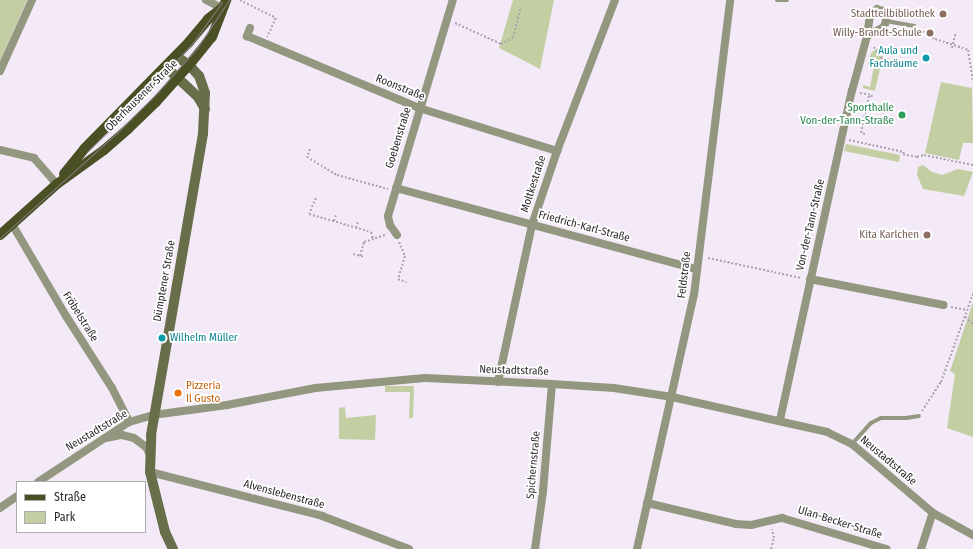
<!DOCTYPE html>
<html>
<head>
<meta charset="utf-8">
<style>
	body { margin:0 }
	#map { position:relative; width:973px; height:549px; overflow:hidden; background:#f3e9f7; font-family:"Fira Sans Condensed",sans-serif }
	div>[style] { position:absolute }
	.green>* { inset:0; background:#c3cfa2 }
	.path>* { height:2px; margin-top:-1px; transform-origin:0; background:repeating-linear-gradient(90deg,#aba3ae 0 2px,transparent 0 4px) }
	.lane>* { height:4px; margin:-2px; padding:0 2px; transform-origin:2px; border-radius:2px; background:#93977f }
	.street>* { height:8px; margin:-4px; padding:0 4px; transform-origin:4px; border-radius:4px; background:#93977f }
	.secondary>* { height:10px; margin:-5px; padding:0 5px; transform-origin:5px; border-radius:5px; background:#696e4a }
	.primary>* { height:10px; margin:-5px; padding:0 5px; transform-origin:5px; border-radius:5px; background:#4b5024 }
	.tram>* { height:1px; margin:-0.5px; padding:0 0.5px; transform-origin:0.5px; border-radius:0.5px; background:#857f88 }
	.path-bridge>* { height:2px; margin-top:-1px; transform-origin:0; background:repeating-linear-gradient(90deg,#aba3ae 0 2px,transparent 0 4px) }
	.dots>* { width:11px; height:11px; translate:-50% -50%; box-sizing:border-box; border:2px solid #fff; border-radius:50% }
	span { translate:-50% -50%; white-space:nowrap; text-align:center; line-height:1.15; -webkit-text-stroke:3.5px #fff; paint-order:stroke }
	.education-label { font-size:11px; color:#785e54 }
	.right { translate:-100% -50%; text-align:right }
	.culture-label { font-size:11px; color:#0d838f }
	.left { translate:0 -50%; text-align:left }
	.street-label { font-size:11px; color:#2e2a2f }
	.leisure-label { font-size:11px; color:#27864d }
	.food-label { font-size:11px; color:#c56008 }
	.legend { position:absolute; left:16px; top:481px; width:130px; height:52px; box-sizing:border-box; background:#fff; border:1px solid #abaaac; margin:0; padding:5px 7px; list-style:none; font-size:12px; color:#2e2a2f }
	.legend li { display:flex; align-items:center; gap:8px; height:20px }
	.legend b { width:20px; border:1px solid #abaaac }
</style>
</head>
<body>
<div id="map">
	<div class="green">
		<div style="clip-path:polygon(0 0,27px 0,0 61px)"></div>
		<div style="clip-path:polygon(513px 0,554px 0,540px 69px,499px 48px)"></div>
		<div style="clip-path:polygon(884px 44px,881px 56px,894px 60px,893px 66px,881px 64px,875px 91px,863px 88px,863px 85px,870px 87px,874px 66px,868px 64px,871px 53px)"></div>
		<div style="clip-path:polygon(941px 82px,972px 88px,973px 143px,963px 143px,959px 160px,925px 153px)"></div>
		<div style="clip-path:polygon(846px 144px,900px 155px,899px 162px,844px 151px)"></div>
		<div style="clip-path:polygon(923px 165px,932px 172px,942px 175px,958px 169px,973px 172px,964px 196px,923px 189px,917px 175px,918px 167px)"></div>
		<div style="clip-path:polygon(973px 302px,973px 437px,947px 428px,955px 374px,950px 371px)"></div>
		<div style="clip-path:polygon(385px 386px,414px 386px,413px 418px,409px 418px,410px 392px,385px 392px)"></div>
		<div style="clip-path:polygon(345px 407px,346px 418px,376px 415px,375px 440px,339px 439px,339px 408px)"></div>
	</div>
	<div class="path">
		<div style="left:240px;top:0;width:40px;rotate:26.6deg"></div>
		<div style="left:276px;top:18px;width:21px;rotate:115deg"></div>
		<div style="left:455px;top:23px;width:51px;rotate:24.5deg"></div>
		<div style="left:501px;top:44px;width:13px;rotate:-27deg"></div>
		<div style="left:513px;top:38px;width:30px;rotate:-76deg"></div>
		<div style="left:919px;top:29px;width:19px;rotate:32deg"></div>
		<div style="left:935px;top:39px;width:35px;rotate:18deg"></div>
		<div style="left:968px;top:50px;width:30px;rotate:81deg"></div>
		<div style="left:874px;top:47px;width:13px;rotate:58deg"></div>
		<div style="left:881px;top:58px;width:13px;rotate:23deg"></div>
		<div style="left:860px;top:93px;width:12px;rotate:9deg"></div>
		<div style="left:872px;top:95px;width:3px;rotate:108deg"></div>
		<div style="left:865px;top:134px;width:4px;rotate:-166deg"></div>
		<div style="left:861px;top:133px;width:39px;rotate:-78deg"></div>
		<div style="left:849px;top:140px;width:56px;rotate:12.3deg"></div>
		<div style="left:904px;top:152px;width:2px;rotate:117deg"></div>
		<div style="left:903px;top:154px;width:14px;rotate:12deg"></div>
		<div style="left:917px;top:157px;width:7px;rotate:-16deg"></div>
		<div style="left:924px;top:155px;width:50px;rotate:11.5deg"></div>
		<div style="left:310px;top:149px;width:9px;rotate:111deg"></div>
		<div style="left:307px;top:157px;width:35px;rotate:31deg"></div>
		<div style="left:337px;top:175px;width:53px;rotate:15.4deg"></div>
		<div style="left:316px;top:198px;width:17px;rotate:114deg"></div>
		<div style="left:309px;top:214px;width:65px;rotate:16.2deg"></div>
		<div style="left:371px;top:232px;width:7px;rotate:74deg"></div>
		<div style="left:334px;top:221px;width:6px;rotate:-72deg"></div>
		<div style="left:356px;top:228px;width:6px;rotate:-72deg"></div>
		<div style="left:399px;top:242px;width:15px;rotate:67deg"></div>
		<div style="left:405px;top:256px;width:24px;rotate:107deg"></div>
		<div style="left:398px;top:279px;width:9px;rotate:21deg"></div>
		<div style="left:353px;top:254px;width:11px;rotate:15deg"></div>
		<div style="left:360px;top:256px;width:15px;rotate:-74deg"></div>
		<div style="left:364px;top:242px;width:24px;rotate:-19deg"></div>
		<div style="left:708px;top:258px;width:95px;rotate:12.1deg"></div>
		<div style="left:951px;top:307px;width:16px;rotate:11deg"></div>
		<div style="left:965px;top:317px;width:11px;rotate:41deg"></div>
		<div style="left:922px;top:411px;width:35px;rotate:-57deg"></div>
		<div style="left:941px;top:382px;width:94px;rotate:-70deg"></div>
		<div style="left:771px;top:549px;width:11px;rotate:-75deg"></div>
		<div style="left:774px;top:538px;width:9px;rotate:-103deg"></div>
	</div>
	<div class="lane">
		<div style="left:777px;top:0;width:10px"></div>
		<div style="left:886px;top:21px;width:29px;rotate:10deg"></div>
		<div style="left:852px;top:444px;width:28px;rotate:-48deg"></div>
		<div style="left:871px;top:423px;width:11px;rotate:-27deg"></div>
		<div style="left:881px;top:418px;width:25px"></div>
		<div style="left:906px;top:418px;width:13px;rotate:-9deg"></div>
	</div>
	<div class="street">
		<div style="left:206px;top:0;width:18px;rotate:27deg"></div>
		<div style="left:250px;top:28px;width:9px;rotate:111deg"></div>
		<div style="left:247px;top:36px;width:186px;rotate:22.7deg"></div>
		<div style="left:419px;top:108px;width:145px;rotate:17.3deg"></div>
		<div style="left:0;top:71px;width:78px;rotate:-65.7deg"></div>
		<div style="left:0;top:150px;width:35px;rotate:13deg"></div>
		<div style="left:34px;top:158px;width:35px;rotate:49deg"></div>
		<div style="left:396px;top:188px;width:312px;rotate:15.1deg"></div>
		<div style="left:12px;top:224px;width:107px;rotate:59.6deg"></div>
		<div style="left:66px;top:316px;width:85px;rotate:57.4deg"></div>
		<div style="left:112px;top:388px;width:38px;rotate:63deg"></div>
		<div style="left:397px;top:235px;width:12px;rotate:-125deg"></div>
		<div style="left:390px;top:225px;width:9px;rotate:-103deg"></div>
		<div style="left:388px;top:216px;width:226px;rotate:-73.3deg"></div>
		<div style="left:810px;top:279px;width:136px;rotate:11deg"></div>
		<div style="left:498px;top:382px;width:161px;rotate:-77.8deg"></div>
		<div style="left:532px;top:225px;width:78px;rotate:-71.3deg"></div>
		<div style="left:557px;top:151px;width:162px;rotate:-69deg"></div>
		<div style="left:780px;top:420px;width:337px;rotate:-77.7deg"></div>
		<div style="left:852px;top:91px;width:57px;rotate:-74.7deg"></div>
		<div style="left:867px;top:36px;width:19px;rotate:-28deg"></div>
		<div style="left:884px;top:27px;width:6px;rotate:-72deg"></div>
		<div style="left:886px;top:21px;width:6px;rotate:-90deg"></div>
		<div style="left:886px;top:15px;width:6px;rotate:-135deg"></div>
		<div style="left:882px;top:11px;width:5px;rotate:-158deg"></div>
		<div style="left:877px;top:9px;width:9px;rotate:139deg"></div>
		<div style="left:870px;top:15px;width:21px;rotate:98deg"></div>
		<div style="left:106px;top:438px;width:16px;rotate:-11deg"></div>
		<div style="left:122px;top:435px;width:12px;rotate:14deg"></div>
		<div style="left:134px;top:438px;width:15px;rotate:37deg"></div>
		<div style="left:146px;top:447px;width:9px;rotate:63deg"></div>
		<div style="left:150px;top:472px;width:178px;rotate:14.3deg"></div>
		<div style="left:322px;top:516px;width:93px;rotate:20.8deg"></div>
		<div style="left:38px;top:482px;width:109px;rotate:-33.4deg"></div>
		<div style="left:129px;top:422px;width:25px;rotate:-16deg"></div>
		<div style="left:153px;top:415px;width:75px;rotate:-7.7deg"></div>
		<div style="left:227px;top:405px;width:90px;rotate:-10.9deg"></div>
		<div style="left:315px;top:388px;width:110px;rotate:-5.2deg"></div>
		<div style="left:425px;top:378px;width:127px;rotate:2.7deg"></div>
		<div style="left:552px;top:384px;width:62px;rotate:3.7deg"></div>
		<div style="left:614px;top:388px;width:59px;rotate:8.8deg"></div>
		<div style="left:672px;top:397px;width:159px;rotate:12.7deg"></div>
		<div style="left:827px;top:432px;width:28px;rotate:26deg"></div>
		<div style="left:852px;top:444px;width:106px;rotate:40.4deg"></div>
		<div style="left:933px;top:513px;width:46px;rotate:28.8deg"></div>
		<div style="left:647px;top:503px;width:91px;rotate:13.3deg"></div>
		<div style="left:736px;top:524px;width:15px;rotate:4deg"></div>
		<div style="left:751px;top:525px;width:32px;rotate:-13deg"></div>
		<div style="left:782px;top:518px;width:109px;rotate:16.6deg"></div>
		<div style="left:0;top:508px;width:21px;rotate:-35deg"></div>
		<div style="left:535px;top:549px;width:59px;rotate:-82.1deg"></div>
		<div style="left:543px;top:491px;width:107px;rotate:-85.2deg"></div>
		<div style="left:637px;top:549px;width:260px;rotate:-77.4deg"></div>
		<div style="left:694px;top:295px;width:297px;rotate:-83deg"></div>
		<div style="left:921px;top:549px;width:38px;rotate:-72deg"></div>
	</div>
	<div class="secondary">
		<div style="left:167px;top:66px;width:3px;rotate:72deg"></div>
		<div style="left:168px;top:69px;width:41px;rotate:43deg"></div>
		<div style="left:198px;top:97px;width:14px;rotate:60deg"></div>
		<div style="left:173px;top:549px;width:19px;rotate:-115deg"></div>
		<div style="left:165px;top:532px;width:62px;rotate:-104deg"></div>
		<div style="left:150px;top:472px;width:37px;rotate:-88deg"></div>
		<div style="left:151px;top:435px;width:306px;rotate:-80.2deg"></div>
		<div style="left:203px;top:133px;width:40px;rotate:-87.1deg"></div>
		<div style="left:205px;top:93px;width:18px;rotate:-109deg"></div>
		<div style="left:199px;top:76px;width:15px;rotate:-132deg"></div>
		<div style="left:189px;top:65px;width:16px;rotate:-145deg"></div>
	</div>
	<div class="primary">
		<div style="left:64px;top:174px;width:32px;rotate:-51deg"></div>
		<div style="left:84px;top:149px;width:150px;rotate:-45.5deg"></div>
		<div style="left:189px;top:42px;width:30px;rotate:-50deg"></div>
		<div style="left:208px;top:19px;width:18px;rotate:-38deg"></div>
		<div style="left:0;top:235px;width:76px;rotate:-41.8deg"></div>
		<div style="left:57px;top:184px;width:58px;rotate:-35.9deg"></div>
		<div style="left:104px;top:150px;width:32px;rotate:-41deg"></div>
		<div style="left:128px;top:129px;width:39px;rotate:-44deg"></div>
		<div style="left:156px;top:102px;width:50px;rotate:-48.3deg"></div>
		<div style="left:189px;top:65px;width:36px;rotate:-51deg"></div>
		<div style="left:212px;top:37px;width:40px;rotate:-69deg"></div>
	</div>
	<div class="tram">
		<div style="left:87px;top:152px;width:59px;rotate:-44.3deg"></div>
		<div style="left:129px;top:111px;width:92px;rotate:-46.8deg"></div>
		<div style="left:192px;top:44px;width:52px;rotate:-54.5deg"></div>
		<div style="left:0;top:238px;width:161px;rotate:-42deg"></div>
		<div style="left:120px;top:130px;width:54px;rotate:-45deg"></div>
		<div style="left:158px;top:92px;width:59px;rotate:-48.4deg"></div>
		<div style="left:197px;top:48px;width:58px;rotate:-56.3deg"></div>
	</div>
	<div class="path-bridge">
		<div style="left:952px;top:48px;width:16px;rotate:-76deg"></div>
	</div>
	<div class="dots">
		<div style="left:943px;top:14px;background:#8d6e63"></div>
		<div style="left:930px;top:33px;background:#8d6e63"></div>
		<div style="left:926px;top:58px;background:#0f9aa8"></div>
		<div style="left:902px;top:115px;background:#2e9e5b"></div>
		<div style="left:927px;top:235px;background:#8d6e63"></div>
		<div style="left:162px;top:338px;background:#0f9aa8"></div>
		<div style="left:178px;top:393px;background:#e8710a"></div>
	</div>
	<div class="education-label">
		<span class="right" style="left:935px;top:14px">Stadtteilbibliothek</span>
		<span class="right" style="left:922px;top:33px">Willy-Brandt-Schule</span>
		<span class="right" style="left:919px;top:235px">Kita Karlchen</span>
	</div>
	<div class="culture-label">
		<span class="right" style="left:918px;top:58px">Aula und<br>Fachräume</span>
		<span class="left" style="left:170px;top:338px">Wilhelm Müller</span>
	</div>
	<div class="street-label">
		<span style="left:400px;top:88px;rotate:22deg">Roonstraße</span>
		<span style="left:142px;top:96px;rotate:-45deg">Oberhausener Straße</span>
		<span style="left:399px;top:138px;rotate:-73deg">Goebenstraße</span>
		<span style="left:534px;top:184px;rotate:-72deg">Moltkestraße</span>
		<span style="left:811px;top:225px;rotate:-77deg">Von-der-Tann-Straße</span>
		<span style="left:584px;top:227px;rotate:15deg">Friedrich-Karl-Straße</span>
		<span style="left:685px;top:275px;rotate:-83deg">Feldstraße</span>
		<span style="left:165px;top:281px;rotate:-80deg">Dümptener Straße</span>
		<span style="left:80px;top:317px;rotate:58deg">Fröbelstraße</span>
		<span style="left:514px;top:371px;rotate:2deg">Neustadtstraße</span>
		<span style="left:97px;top:431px;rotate:-31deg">Neustadtstraße</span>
		<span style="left:888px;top:461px;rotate:40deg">Neustadtstraße</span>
		<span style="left:534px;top:465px;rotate:-85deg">Spichernstraße</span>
		<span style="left:284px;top:495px;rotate:15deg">Alvenslebenstraße</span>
		<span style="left:840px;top:523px;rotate:17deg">Ulan-Becker-Straße</span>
	</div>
	<div class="leisure-label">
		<span class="right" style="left:894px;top:115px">Sporthalle<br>Von-der-Tann-Straße</span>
	</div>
	<div class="food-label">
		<span class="left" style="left:186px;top:393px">Pizzeria<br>Il Gusto</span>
	</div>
	<ul class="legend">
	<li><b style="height:5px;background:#4b5024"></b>Straße</li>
	<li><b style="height:11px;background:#c3cfa2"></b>Park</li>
	</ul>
</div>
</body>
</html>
